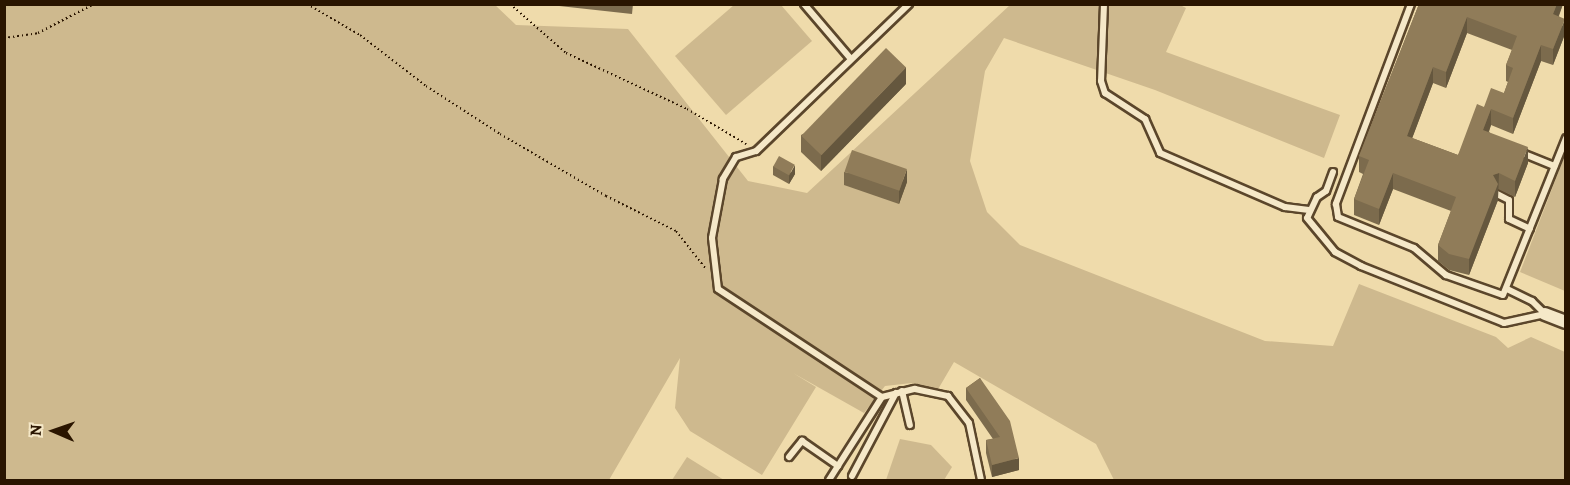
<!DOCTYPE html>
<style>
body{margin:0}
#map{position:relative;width:1570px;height:485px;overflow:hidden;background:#efdbab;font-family:Alegreya,serif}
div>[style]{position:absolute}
.green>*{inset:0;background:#ceb98e}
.path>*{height:2px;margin-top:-1px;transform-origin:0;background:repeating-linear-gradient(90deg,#2a1500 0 1.5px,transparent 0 4.5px)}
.roads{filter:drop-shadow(2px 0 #5b462b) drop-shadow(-2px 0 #5b462b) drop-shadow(0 2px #5b462b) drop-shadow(0 -2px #5b462b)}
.lane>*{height:6px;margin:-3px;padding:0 3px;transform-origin:3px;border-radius:3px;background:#f5e8c8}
.street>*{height:12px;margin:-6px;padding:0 6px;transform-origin:6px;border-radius:6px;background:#f5e8c8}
.wall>*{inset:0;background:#7c6b4d}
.shaded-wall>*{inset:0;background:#65573e}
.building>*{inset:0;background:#907c59;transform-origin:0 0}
span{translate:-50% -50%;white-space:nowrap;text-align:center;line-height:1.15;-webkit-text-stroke:4.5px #f5e8c8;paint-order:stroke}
.frame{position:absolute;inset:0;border:6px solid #2a1500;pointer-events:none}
.north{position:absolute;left:24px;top:401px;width:60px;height:60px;-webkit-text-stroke:4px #f5e8c8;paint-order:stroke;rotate:272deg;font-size:16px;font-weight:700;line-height:24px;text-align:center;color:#2a1500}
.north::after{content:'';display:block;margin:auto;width:21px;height:27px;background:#2a1500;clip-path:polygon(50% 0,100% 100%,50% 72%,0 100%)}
</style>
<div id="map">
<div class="green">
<i style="clip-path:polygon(494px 4px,516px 25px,628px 29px,748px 181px,807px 193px,1010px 5px,1180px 5px,1186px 8px,1166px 52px,1340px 115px,1324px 158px,1155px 90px,1004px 38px,985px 71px,970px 161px,987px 212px,1020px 245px,1265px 341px,1333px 346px,1359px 284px,1496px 337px,1508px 348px,1531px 337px,1565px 352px,1565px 480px,1114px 480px,1096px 444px,954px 362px,937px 391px,912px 383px,885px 386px,864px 413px,793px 373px,816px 387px,762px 475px,690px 431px,675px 408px,680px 358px,609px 480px,5px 480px,4px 5px)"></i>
<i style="clip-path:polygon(734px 5px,781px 5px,812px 41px,726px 115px,675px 56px)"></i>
<i style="clip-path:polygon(1565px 155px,1565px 291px,1520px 272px)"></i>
<i style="clip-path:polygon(900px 439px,931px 445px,952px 467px,944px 480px,886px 480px)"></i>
<i style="clip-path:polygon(687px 457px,724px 480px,672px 480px)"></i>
</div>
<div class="path">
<i style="left:307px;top:4px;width:61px;rotate:30.3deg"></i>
<i style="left:360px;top:35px;width:83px;rotate:37.7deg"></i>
<i style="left:426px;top:86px;width:88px;rotate:33deg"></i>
<i style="left:500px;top:134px;width:123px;rotate:30.3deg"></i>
<i style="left:606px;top:196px;width:78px;rotate:26.6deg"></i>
<i style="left:676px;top:231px;width:48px;rotate:51.7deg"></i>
<i style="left:510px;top:4px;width:74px;rotate:41.2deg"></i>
<i style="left:566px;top:53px;width:133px;rotate:24.8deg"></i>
<i style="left:687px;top:109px;width:69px;rotate:30.7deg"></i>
<i style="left:4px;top:38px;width:34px;rotate:-8deg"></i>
<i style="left:38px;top:33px;width:63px;rotate:-27.4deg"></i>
</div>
<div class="roads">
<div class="lane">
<i style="left:804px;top:4px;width:72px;rotate:49.5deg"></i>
<i style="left:909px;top:4px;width:212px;rotate:136.1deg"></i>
<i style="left:756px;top:151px;width:21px;rotate:163deg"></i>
<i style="left:736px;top:157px;width:26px;rotate:121deg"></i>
<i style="left:723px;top:179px;width:60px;rotate:100.6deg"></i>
<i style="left:712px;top:238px;width:51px;rotate:83.3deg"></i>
<i style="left:718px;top:289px;width:196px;rotate:33.4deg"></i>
<i style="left:882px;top:397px;width:34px;rotate:-14deg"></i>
<i style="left:915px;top:389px;width:34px;rotate:12deg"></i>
<i style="left:948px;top:396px;width:34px;rotate:52deg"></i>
<i style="left:969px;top:423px;width:58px;rotate:78.1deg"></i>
<i style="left:1104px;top:4px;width:77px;rotate:92.2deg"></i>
<i style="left:1101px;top:81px;width:13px;rotate:72deg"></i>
<i style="left:1105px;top:93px;width:48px;rotate:33deg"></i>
<i style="left:1145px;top:119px;width:37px;rotate:66deg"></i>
<i style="left:1160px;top:153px;width:136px;rotate:23.4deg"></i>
<i style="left:1285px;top:207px;width:24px;rotate:7deg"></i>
<i style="left:1411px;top:4px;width:214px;rotate:110.6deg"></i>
<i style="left:1336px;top:204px;width:13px;rotate:81deg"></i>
<i style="left:1338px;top:217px;width:82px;rotate:22.2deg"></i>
<i style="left:1414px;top:248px;width:42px;rotate:40.2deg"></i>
<i style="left:1446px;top:275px;width:60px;rotate:19.3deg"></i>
<i style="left:1503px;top:295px;width:169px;rotate:-68.1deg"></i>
<i style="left:1522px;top:153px;width:35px;rotate:22deg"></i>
<i style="left:1333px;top:172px;width:20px;rotate:110deg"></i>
<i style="left:1326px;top:191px;width:11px;rotate:146deg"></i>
<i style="left:1317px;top:197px;width:23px;rotate:115deg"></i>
<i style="left:1307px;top:218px;width:44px;rotate:50.5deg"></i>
<i style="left:1335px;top:252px;width:30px;rotate:28deg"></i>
<i style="left:1361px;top:266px;width:154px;rotate:21.7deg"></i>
<i style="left:1504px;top:323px;width:42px;rotate:-12.4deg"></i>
<i style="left:1497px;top:194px;width:13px;rotate:27deg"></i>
<i style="left:1509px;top:200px;width:19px;rotate:90deg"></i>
<i style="left:1509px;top:219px;width:23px;rotate:25deg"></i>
<i style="left:1507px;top:289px;width:28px;rotate:26deg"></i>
<i style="left:1532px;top:301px;width:18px;rotate:45deg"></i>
<i style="left:902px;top:391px;width:35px;rotate:77deg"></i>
<i style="left:789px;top:457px;width:21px;rotate:-51deg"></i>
<i style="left:802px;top:441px;width:44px;rotate:34.8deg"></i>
<i style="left:852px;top:476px;width:94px;rotate:-62.1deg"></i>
<i style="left:829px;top:480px;width:98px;rotate:-57.4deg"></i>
</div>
<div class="street">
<i style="left:1545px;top:314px;width:22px;rotate:21deg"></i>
</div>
</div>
<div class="wall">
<i style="clip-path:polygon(541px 4px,633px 4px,632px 14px)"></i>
<i style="clip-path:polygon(evenodd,1419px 4px,1529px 5px,1529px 4px,1563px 4px,1559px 16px,1565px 34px,1553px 65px,1541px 61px,1513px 134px,1491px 125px,1489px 132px,1528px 163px,1515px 197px,1498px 189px,1498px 200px,1469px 275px,1449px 270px,1438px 261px,1438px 245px,1451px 211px,1393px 189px,1379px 225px,1354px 215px,1354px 199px,1363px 174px,1359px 172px,1359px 156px,1419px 4px,1467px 33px,1512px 50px,1506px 65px,1506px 81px,1508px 82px,1504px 93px,1484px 107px,1458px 155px,1412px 138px,1433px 83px,1446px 88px,1467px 33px)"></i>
<i style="clip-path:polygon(906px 84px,821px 171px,801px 152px,801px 135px)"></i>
<i style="clip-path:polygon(773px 166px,795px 174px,789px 184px,773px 175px)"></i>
<i style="clip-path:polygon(844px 172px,907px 182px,899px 204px,844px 185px)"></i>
<i style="clip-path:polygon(980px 378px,1019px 470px,992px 477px,986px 453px,986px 440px,993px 439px,966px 400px,966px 388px)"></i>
</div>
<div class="shaded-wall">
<i style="clip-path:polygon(1557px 4px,1563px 4px,1553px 30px,1553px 14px)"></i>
<i style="clip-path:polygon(1467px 17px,1467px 33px,1446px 88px,1446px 72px)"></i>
<i style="clip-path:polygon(1565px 19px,1565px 34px,1553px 65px,1553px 49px)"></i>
<i style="clip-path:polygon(1541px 45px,1541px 61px,1513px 134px,1513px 118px)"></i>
<i style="clip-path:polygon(906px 67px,906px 84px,821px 171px,821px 155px)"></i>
<i style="clip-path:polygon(1433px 67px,1433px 83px,1407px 152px,1407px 136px)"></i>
<i style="clip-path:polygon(1491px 109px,1491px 125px,1483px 146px,1483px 130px)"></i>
<i style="clip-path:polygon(1528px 147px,1528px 163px,1515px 197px,1515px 181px)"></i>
<i style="clip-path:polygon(795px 165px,795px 174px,789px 184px,789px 176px)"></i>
<i style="clip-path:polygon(907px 169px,907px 182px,899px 204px,899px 191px)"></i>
<i style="clip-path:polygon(1393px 173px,1393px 189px,1379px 225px,1379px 209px)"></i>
<i style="clip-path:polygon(1499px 173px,1498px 200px,1469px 275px,1469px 259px,1493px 175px)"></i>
<i style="clip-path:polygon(1019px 458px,1019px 470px,992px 477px,992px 465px)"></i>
</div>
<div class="building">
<i style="clip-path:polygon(evenodd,1419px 4px,1527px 4px,1529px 5px,1529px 4px,1557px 4px,1553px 14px,1565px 19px,1553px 49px,1541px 45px,1513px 118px,1491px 109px,1483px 130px,1528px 147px,1515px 181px,1499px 173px,1493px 175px,1498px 184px,1469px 259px,1449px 254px,1438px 245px,1456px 197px,1393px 173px,1379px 209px,1354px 199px,1369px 160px,1359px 156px,1419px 4px,1467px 17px,1517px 36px,1506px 65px,1513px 68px,1504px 93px,1491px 88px,1484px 107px,1477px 104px,1458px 155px,1407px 136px,1433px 67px,1446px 72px,1467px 17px)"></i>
<i style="left:886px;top:48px;width:28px;height:122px;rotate:44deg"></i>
<i style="left:852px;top:150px;width:58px;height:23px;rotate:19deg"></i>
<i style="left:779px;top:156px;width:18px;height:12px;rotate:29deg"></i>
<i style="clip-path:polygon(980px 378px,1010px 421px,1019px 458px,992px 465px,986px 440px,1000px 437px,966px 388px)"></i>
</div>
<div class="frame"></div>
<div class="north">N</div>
</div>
